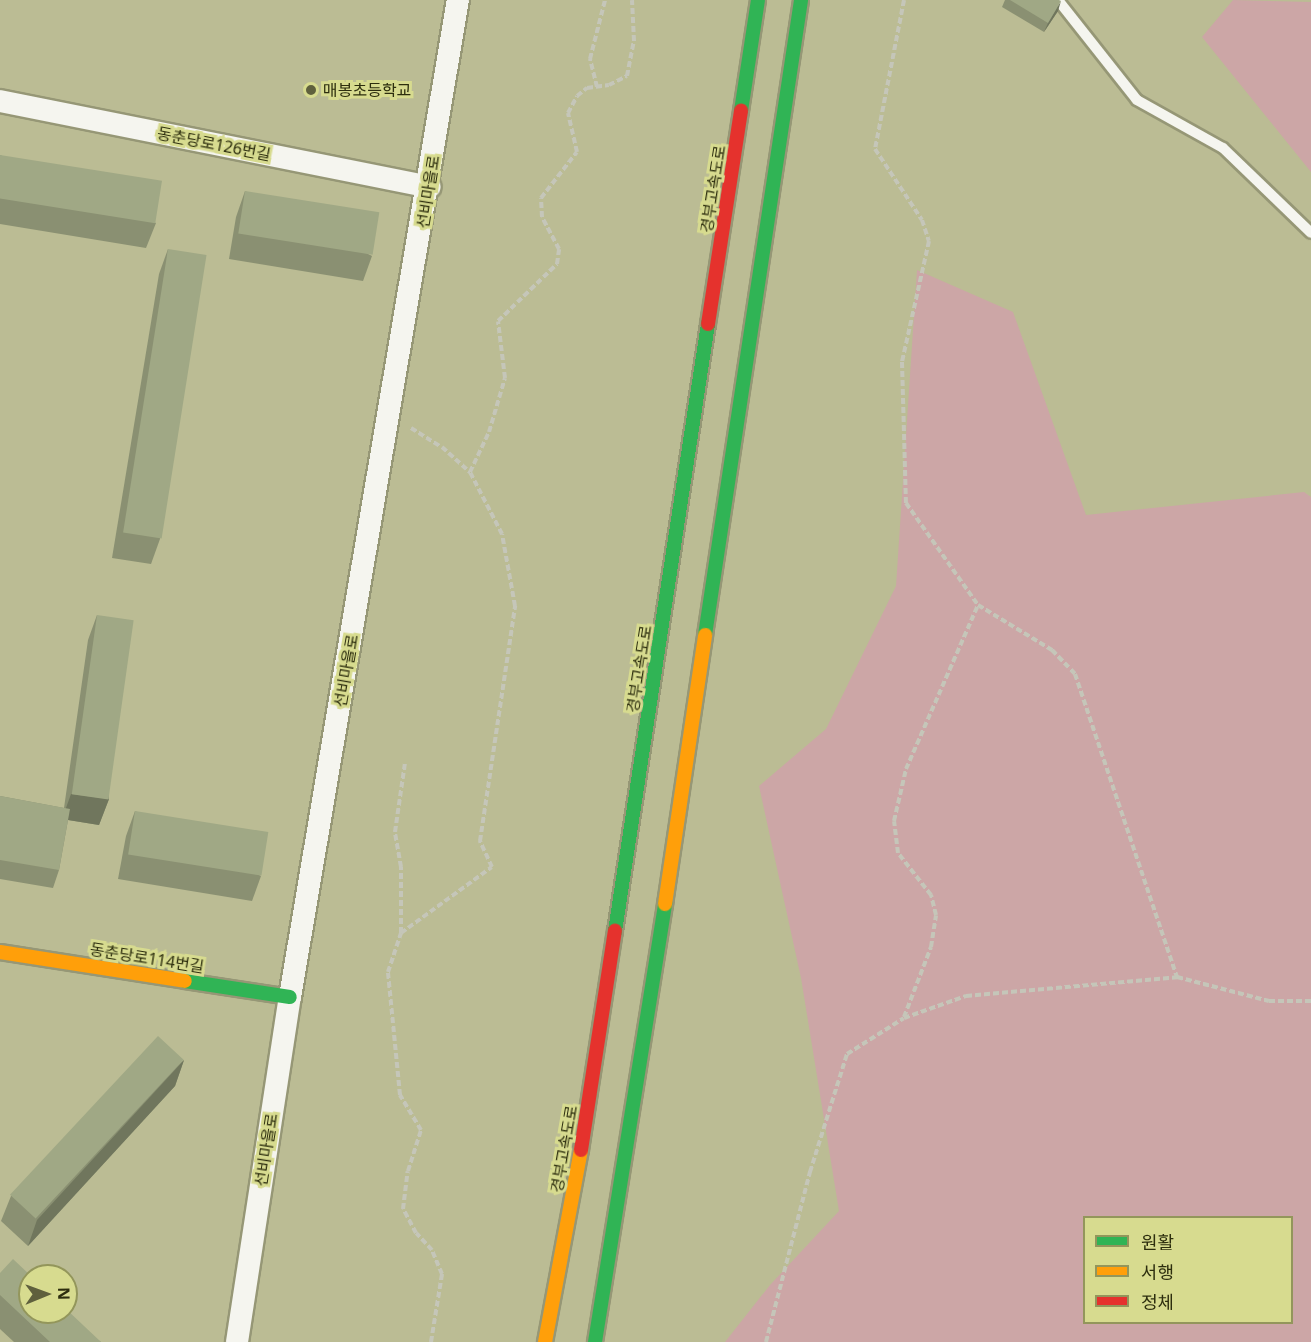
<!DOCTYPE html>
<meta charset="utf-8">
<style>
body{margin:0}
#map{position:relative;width:1311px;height:1342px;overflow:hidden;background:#bbbc94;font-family:"Noto Sans","Noto Sans KR",sans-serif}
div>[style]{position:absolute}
.green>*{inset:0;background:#cca6a6}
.path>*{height:4px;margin-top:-2px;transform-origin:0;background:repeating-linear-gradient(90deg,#c5c6b9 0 6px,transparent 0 9px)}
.roads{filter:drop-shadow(2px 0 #969776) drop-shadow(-2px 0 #969776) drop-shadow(0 2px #969776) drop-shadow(0 -2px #969776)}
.lane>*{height:10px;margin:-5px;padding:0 5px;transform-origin:5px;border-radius:5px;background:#f5f5ef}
.street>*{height:22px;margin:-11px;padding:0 11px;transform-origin:11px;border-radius:11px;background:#f5f5ef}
.fast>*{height:14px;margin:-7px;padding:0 7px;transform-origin:7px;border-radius:7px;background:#30b455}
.slow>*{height:14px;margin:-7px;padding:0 7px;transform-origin:7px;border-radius:7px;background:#ff9f0a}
.jam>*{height:14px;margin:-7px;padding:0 7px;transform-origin:7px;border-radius:7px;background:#e5322d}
.wall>*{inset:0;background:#8a9072}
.shaded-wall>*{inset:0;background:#70765d}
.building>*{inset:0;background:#a0a885;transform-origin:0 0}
.dots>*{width:16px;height:16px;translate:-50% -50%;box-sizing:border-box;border:3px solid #d7db8f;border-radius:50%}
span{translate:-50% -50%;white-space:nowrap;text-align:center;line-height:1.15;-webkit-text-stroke:6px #d7db8f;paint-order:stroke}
.poi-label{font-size:16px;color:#2d2e0e}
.left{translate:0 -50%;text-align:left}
.street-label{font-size:16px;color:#2d2e0e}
.legend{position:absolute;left:1083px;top:1216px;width:210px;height:108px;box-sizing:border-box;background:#d7db8f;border:2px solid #93965b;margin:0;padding:8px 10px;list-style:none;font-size:18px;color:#2d2e0e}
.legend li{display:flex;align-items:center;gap:12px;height:30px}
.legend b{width:30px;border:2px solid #93965b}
.north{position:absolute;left:18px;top:1264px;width:60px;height:60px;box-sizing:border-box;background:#d7db8f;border:2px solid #93965b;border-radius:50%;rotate:89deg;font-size:16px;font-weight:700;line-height:24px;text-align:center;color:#2d2e0e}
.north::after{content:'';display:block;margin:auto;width:21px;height:27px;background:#5f603d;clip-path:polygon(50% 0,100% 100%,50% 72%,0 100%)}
</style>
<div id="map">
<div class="green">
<i style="clip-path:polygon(1233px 0,1311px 2px,1311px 172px,1202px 37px)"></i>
<i style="clip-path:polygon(evenodd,917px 270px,1013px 312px,1086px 515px,1304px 492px,1311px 497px,1311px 1342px,725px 1342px,770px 1285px,839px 1211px,801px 978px,759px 786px,826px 729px,896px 586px,917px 270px,1084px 1218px,1292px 1218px,1292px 1322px,1084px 1322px,1084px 1218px)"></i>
</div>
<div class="path">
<i style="left:904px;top:0;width:152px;rotate:101deg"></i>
<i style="left:875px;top:149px;width:85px;rotate:56.5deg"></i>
<i style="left:922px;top:220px;width:22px;rotate:72deg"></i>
<i style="left:929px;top:241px;width:124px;rotate:102.6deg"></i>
<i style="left:902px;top:362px;width:141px;rotate:88.4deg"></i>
<i style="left:906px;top:503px;width:125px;rotate:54.8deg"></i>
<i style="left:978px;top:605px;width:87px;rotate:31.3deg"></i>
<i style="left:1052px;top:650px;width:33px;rotate:46deg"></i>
<i style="left:1075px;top:674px;width:320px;rotate:71.4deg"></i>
<i style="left:597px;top:87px;width:29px;rotate:-104deg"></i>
<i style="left:590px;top:59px;width:61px;rotate:-75.7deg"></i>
<i style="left:411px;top:428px;width:36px;rotate:32deg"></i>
<i style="left:442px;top:447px;width:38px;rotate:42deg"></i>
<i style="left:401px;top:933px;width:66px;rotate:-90deg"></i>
<i style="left:401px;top:867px;width:36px;rotate:-100deg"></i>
<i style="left:395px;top:832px;width:70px;rotate:-81.8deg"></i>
<i style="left:904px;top:1017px;width:75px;rotate:-68.9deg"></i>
<i style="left:931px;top:947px;width:32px;rotate:-81deg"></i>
<i style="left:936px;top:915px;width:21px;rotate:-104deg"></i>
<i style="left:931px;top:895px;width:53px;rotate:-128.2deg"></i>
<i style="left:898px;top:853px;width:32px;rotate:-97deg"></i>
<i style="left:894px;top:821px;width:53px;rotate:-77deg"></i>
<i style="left:906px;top:769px;width:179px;rotate:-66.3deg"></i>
<i style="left:431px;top:1342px;width:69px;rotate:-80.8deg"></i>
<i style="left:442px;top:1274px;width:26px;rotate:-113deg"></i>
<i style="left:432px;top:1250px;width:23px;rotate:-133deg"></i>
<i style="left:416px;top:1233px;width:27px;rotate:-118deg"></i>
<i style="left:403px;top:1209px;width:38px;rotate:-83deg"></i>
<i style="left:408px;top:1171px;width:43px;rotate:-72.4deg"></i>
<i style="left:421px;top:1130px;width:41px;rotate:-121deg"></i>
<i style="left:400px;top:1095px;width:124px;rotate:-95.6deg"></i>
<i style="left:388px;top:972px;width:41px;rotate:-71.6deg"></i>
<i style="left:401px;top:933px;width:112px;rotate:-36deg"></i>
<i style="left:492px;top:867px;width:29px;rotate:-115deg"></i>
<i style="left:480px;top:841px;width:238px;rotate:-81.5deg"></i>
<i style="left:515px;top:606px;width:73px;rotate:-100.2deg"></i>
<i style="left:502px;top:534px;width:70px;rotate:-117.3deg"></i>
<i style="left:470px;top:472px;width:44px;rotate:-64.6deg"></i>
<i style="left:489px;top:432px;width:56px;rotate:-73.5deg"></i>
<i style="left:505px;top:378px;width:57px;rotate:-97deg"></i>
<i style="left:498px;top:321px;width:82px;rotate:-44deg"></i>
<i style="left:557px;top:264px;width:15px;rotate:-82deg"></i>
<i style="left:559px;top:249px;width:36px;rotate:-118deg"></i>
<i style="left:542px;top:217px;width:19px;rotate:-93deg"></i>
<i style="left:541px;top:198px;width:58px;rotate:-52deg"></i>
<i style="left:577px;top:152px;width:40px;rotate:-103deg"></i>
<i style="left:568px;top:113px;width:19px;rotate:-62deg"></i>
<i style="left:577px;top:96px;width:13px;rotate:-39deg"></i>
<i style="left:587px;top:88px;width:22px;rotate:-8deg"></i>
<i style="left:609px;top:85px;width:20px;rotate:-27deg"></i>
<i style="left:627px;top:76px;width:36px;rotate:-79deg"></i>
<i style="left:634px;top:41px;width:41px;rotate:-92.8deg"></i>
<i style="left:766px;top:1342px;width:176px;rotate:-75.5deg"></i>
<i style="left:810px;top:1172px;width:124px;rotate:-72.6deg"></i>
<i style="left:847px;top:1054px;width:67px;rotate:-32.3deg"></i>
<i style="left:904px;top:1018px;width:66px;rotate:-19.5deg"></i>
<i style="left:966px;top:996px;width:212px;rotate:-5.1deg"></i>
<i style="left:1177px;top:977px;width:95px;rotate:14.6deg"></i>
<i style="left:1269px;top:1001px;width:42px"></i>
</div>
<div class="roads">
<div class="lane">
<i style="left:1058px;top:0;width:127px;rotate:51.7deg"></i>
<i style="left:1137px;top:100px;width:98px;rotate:29.2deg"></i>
<i style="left:1223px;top:148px;width:122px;rotate:44deg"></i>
</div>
<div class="street">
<i style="left:0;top:101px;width:438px;rotate:11.3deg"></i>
<i style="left:237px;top:1342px;width:349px;rotate:-81.3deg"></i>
<i style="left:290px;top:997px;width:1011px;rotate:-80.44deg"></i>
</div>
<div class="fast">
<i style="left:741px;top:111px;width:112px;rotate:-81.3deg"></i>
<i style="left:705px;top:635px;width:642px;rotate:-81.4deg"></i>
<i style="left:615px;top:931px;width:614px;rotate:-81.29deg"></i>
<i style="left:185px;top:981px;width:106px;rotate:8.7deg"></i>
<i style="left:595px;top:1342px;width:444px;rotate:-80.9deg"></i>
</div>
<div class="slow">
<i style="left:665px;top:904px;width:272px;rotate:-81.5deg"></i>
<i style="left:0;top:952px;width:187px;rotate:8.9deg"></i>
<i style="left:545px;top:1342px;width:195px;rotate:-79.4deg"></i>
</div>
<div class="jam">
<i style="left:708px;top:324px;width:216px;rotate:-81.2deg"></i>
<i style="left:581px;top:1150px;width:222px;rotate:-81.2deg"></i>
</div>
</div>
<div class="wall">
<i style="clip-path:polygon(1005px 0,1059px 0,1058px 11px,1044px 32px,1002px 7px)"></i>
<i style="clip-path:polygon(0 155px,156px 223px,146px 248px,0 224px)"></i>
<i style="clip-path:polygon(245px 191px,372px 256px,363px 281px,229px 259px,236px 217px)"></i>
<i style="clip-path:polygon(168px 249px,160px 539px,151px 564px,112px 558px,159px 274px)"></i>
<i style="clip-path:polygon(97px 615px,109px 799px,99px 825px,68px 820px,59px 870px,53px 888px,0 879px,0 796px,64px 808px,88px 640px)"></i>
<i style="clip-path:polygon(135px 811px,261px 876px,252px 901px,118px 879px,126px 836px)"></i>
<i style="clip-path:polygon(184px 1060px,175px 1086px,28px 1246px,1px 1221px,11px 1196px)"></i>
<i style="clip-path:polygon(0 1273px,101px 1342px,14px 1342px,0 1329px)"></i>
</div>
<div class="shaded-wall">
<i style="clip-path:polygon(1061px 1px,1058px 11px,1044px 32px,1048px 23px)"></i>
<i style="clip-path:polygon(71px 794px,109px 799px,99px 825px,62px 819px)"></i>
<i style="clip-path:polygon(184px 1060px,175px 1086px,28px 1246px,37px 1220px)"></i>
</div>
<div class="building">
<i style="clip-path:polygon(1010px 0,1059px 0,1061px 1px,1048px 23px)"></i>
<i style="left:0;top:155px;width:164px;height:43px;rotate:9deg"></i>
<i style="left:245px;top:191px;width:136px;height:43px;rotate:9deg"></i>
<i style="left:168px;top:249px;width:39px;height:287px;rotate:9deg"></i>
<i style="left:97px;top:615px;width:37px;height:181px;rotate:8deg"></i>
<i style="clip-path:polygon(0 796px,70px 809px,59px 870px,0 860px)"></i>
<i style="left:135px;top:811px;width:135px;height:44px;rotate:9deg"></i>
<i style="left:158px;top:1036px;width:35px;height:217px;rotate:43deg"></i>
<i style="clip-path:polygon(13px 1259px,31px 1276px,30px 1276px,30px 1312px,66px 1312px,66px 1309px,101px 1342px,50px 1342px,0 1295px,0 1273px)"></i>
</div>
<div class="dots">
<i style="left:311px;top:90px;background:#5f603d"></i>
</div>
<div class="poi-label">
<span class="left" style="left:323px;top:90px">매봉초등학교</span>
</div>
<div class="street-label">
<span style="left:214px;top:144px;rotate:11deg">동춘당로126번길</span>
<span style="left:713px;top:189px;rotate:-81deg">경부고속도로</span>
<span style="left:428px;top:192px;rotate:-81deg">선비마을로</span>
<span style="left:639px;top:669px;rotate:-81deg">경부고속도로</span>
<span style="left:346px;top:671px;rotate:-80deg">선비마을로</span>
<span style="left:147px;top:958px;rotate:9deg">동춘당로114번길</span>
<span style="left:564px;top:1149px;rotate:-80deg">경부고속도로</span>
<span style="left:266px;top:1150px;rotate:-81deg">선비마을로</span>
</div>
<ul class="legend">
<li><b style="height:8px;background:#30b455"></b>원활</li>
<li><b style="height:8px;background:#ff9f0a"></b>서행</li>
<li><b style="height:8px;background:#e5322d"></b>정체</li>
</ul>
<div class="north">N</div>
</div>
